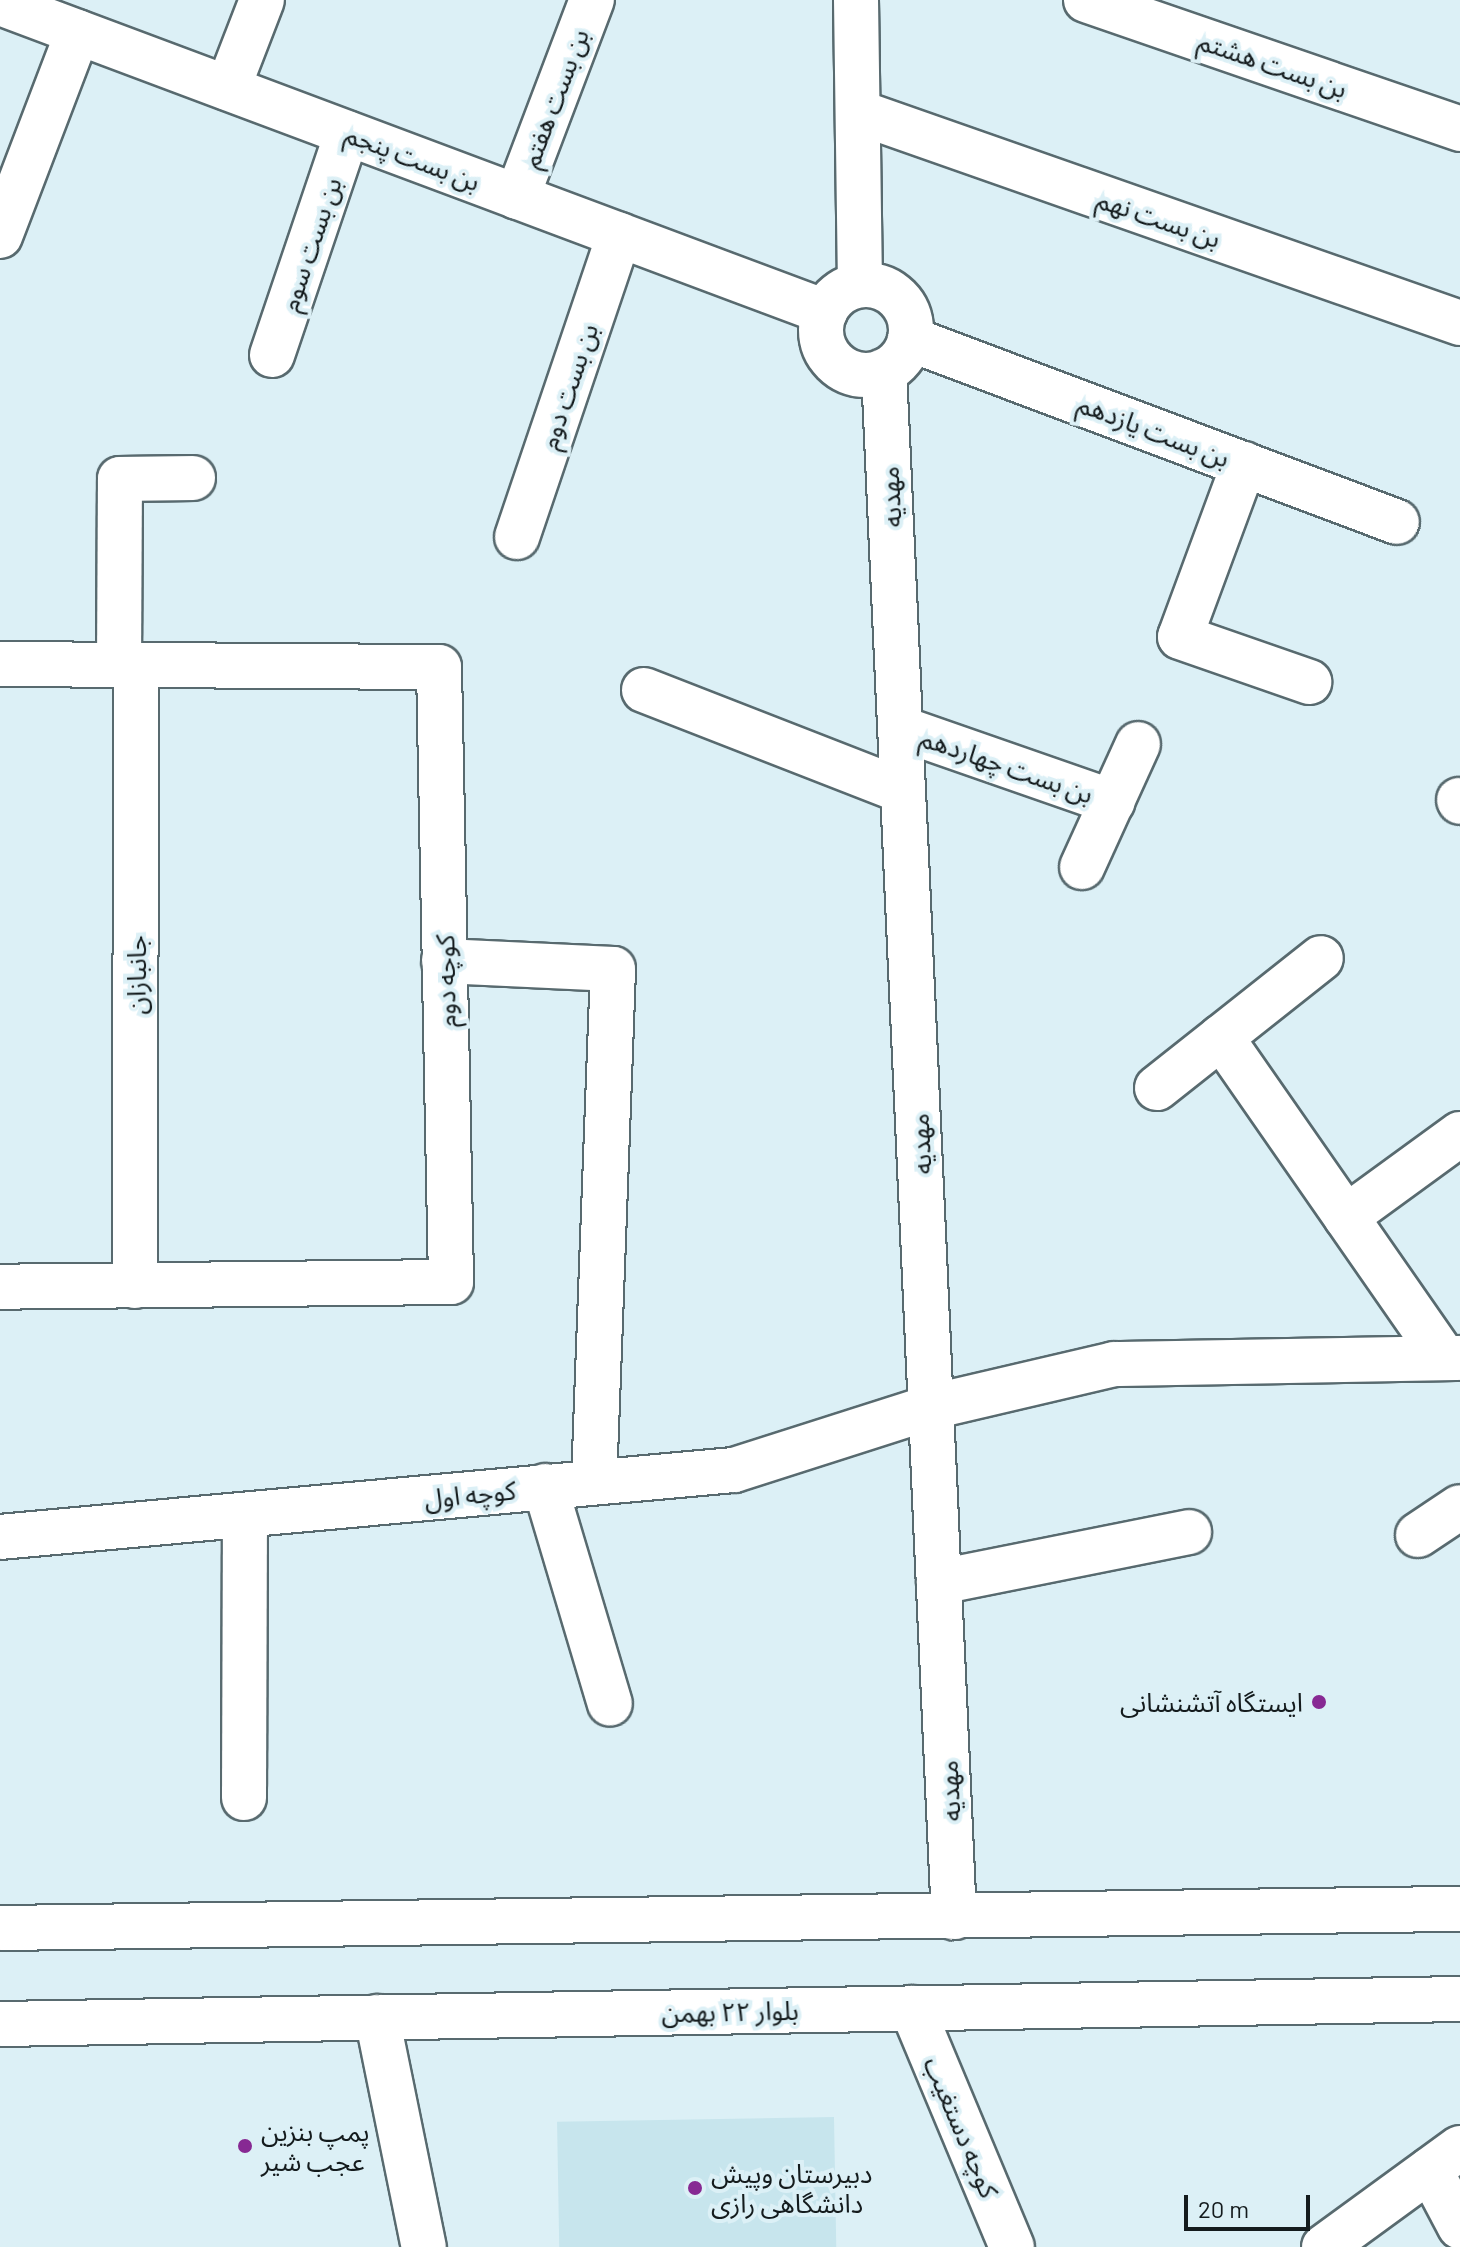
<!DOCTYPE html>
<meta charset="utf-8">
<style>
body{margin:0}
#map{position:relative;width:1460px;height:2247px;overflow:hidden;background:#dcf0f6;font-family:Barlow,"Noto Sans Arabic",sans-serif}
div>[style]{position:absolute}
.built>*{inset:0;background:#c7e5ed;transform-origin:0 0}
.roads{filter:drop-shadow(2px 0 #586a6f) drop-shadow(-2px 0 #586a6f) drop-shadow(0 2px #586a6f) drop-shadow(0 -2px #586a6f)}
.minor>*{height:44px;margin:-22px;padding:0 22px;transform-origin:22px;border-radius:22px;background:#fff}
.minor>.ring{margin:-22px;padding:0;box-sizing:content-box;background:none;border:44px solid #fff;border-radius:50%}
.major>*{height:44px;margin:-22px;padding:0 22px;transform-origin:22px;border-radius:22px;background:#fff}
.dots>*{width:22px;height:22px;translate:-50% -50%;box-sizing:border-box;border:4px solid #dcf0f6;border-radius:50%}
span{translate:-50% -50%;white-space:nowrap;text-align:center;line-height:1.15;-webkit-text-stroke:8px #dcf0f6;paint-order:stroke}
.street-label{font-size:26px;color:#141b1d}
.poi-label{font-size:26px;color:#141b1d}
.right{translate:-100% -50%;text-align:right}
.left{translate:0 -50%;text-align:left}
.scale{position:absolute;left:1184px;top:2195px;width:126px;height:36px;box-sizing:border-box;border:4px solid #141b1d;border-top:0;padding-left:10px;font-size:24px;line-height:28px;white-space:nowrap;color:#141b1d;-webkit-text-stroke:6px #dcf0f6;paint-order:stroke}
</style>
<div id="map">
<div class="built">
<i style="left:834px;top:2117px;width:130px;height:277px;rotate:89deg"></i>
</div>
<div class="roads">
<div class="minor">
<i style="left:856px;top:0;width:285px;rotate:89.2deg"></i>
<i style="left:1086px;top:0;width:396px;rotate:19deg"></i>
<i style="left:0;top:3px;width:881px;rotate:20.53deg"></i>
<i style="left:228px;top:88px;width:94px;rotate:-68.9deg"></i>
<i style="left:858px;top:112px;width:638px;rotate:19.32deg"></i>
<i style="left:517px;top:197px;width:211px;rotate:-69.2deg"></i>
<i style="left:0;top:236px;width:218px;rotate:-69.1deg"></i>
<i class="ring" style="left:821px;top:285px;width:46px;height:46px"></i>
<i style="left:910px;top:339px;width:520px;rotate:20.59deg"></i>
<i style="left:272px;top:355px;width:234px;rotate:-71.3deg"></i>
<i style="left:884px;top:371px;width:1548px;rotate:87.41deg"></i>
<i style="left:1244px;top:464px;width:184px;rotate:110.3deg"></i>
<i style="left:1180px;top:637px;width:137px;rotate:19.2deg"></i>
<i style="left:517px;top:537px;width:319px;rotate:-71.3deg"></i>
<i style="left:0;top:664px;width:439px;rotate:0.4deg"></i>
<i style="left:439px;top:667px;width:615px;rotate:88.88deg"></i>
<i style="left:451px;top:1282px;width:451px;rotate:179.4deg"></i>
<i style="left:119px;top:665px;width:186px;rotate:-89.7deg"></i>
<i style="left:120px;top:479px;width:73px;rotate:-0.8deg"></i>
<i style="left:644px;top:690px;width:278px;rotate:21.3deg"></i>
<i style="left:900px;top:728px;width:225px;rotate:19.2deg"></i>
<i style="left:1459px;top:800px;width:2px;rotate:63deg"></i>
<i style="left:1082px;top:867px;width:135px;rotate:-65.5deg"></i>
<i style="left:444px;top:961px;width:169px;rotate:2.7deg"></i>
<i style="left:613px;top:969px;width:513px;rotate:92.12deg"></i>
<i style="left:1221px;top:1037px;width:389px;rotate:55.2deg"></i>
<i style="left:1157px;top:1088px;width:209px;rotate:-38.4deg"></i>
<i style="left:1346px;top:1217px;width:141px;rotate:-36.1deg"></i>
<i style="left:135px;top:1286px;width:621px;rotate:-89.91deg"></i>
<i style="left:545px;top:1486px;width:227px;rotate:73.4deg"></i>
<i style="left:1418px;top:1535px;width:50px;rotate:-33.7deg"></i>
<i style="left:0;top:1537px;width:737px;rotate:-5.22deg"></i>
<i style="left:734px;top:1470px;width:207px;rotate:-17.7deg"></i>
<i style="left:931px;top:1407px;width:188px;rotate:-13.2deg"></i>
<i style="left:1114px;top:1364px;width:346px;rotate:-1deg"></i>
<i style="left:939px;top:1582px;width:255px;rotate:-11.3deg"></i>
<i style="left:244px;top:1798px;width:280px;rotate:-89.8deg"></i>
<i style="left:912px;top:2008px;width:259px;rotate:67.3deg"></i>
<i style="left:377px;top:2017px;width:235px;rotate:78.5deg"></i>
<i style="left:1430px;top:2170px;width:64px;rotate:62.2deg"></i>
<i style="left:1324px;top:2247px;width:168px;rotate:-36.1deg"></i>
</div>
<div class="major">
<i style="left:0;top:1928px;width:1460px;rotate:-0.75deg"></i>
<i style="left:0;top:2024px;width:1460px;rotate:-0.98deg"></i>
</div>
</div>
<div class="dots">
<i style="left:1319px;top:1702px;background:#872993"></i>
<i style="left:245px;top:2146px;background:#872993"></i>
<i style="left:695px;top:2188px;background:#872993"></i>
</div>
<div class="street-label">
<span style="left:1273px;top:64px;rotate:19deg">بن بست هشتم</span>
<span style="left:554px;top:98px;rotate:-69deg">بن بست هفتم</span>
<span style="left:413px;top:157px;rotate:21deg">بن بست پنجم</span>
<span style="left:1159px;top:218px;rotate:19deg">بن بست نهم</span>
<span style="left:310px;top:244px;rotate:-71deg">بن بست سوم</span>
<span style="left:568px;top:386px;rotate:-71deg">بن بست دوم</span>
<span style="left:1154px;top:430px;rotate:21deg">بن بست یازدهم</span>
<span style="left:890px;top:497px;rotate:-93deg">مهدیه</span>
<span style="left:1007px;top:765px;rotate:19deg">بن بست چهاردهم</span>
<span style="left:136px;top:975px;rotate:-90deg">جانبازان</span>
<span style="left:445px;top:981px;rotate:-91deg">کوچه دوم</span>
<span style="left:920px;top:1144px;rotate:-93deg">مهدیه</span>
<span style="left:470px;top:1494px;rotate:-6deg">کوچه اول</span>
<span style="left:949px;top:1791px;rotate:-93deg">مهدیه</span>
<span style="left:730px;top:2011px;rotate:-1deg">بلوار ۲۲ بهمن</span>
<span style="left:962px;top:2127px;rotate:67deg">کوچه دستغیب</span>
</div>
<div class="poi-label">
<span class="right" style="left:1303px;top:1702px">ایستگاه آتشنشانی</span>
<span class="left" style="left:261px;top:2146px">پمپ بنزین<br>عجب شیر</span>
<span class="left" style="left:711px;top:2188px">دبیرستان وپیش<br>دانشگاهی رازی</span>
</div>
<div class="scale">20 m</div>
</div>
